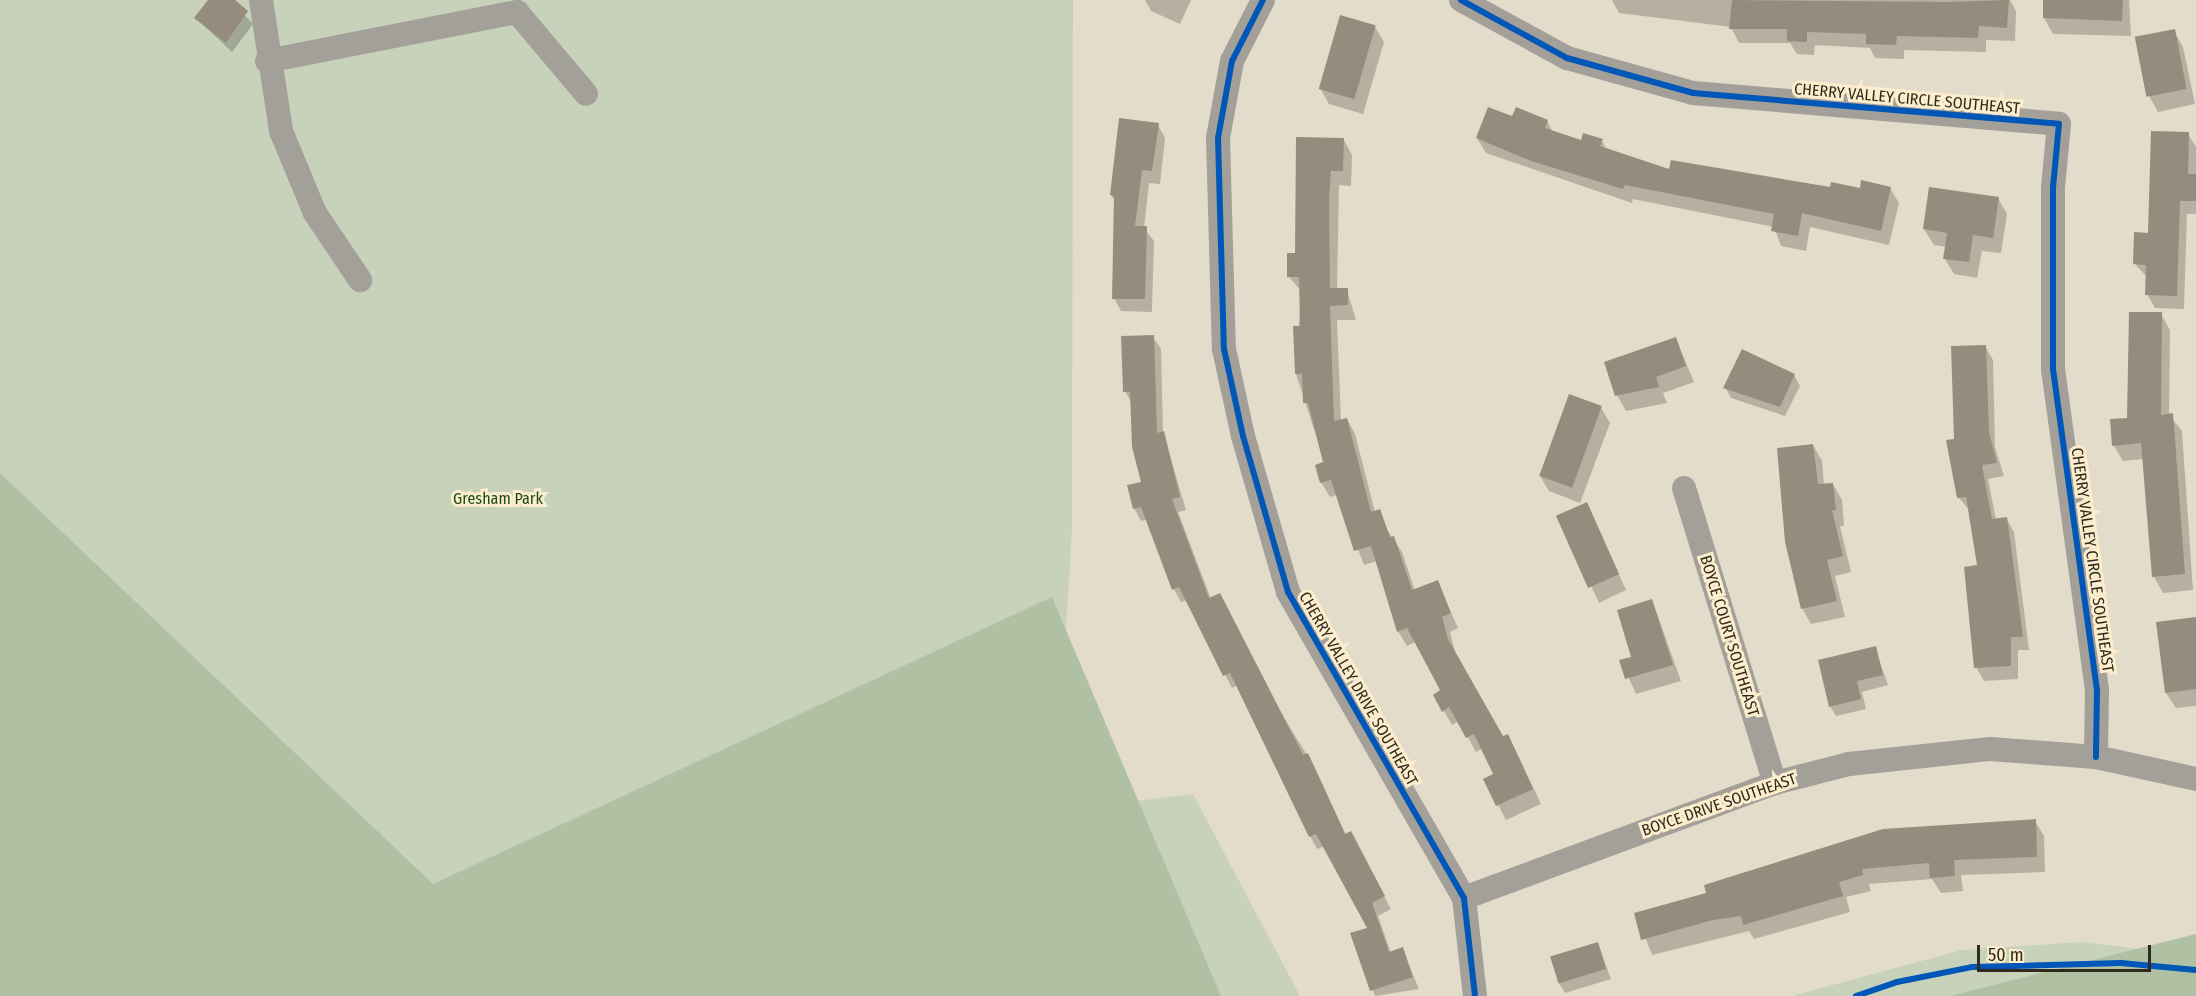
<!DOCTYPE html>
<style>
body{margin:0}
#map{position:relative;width:2196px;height:996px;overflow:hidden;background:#e4dcca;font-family:"Fira Sans Condensed",sans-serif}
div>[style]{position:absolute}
.green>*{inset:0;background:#c8d2bb}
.forest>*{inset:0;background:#b0c1a3}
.shadow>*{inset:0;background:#0003;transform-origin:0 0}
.building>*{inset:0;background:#968c7d;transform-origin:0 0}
.minor>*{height:24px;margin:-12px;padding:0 12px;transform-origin:12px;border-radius:12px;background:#a39f99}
.cycleway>*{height:6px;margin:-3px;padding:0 3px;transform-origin:3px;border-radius:3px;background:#0057b8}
span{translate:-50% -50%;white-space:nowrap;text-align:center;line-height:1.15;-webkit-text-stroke:6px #fcedcc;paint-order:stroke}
.street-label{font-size:16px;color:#2f2a1d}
.park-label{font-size:16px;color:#1a4d17}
.scale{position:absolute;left:1977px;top:945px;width:174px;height:27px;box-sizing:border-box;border:3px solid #2f2a1d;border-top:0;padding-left:8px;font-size:18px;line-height:21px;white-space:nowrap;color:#2f2a1d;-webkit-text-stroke:4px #fcedcc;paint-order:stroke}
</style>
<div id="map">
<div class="green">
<i style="clip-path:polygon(0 0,1073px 0,1072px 530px,1055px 811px,1193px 794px,1300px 996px,0 996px)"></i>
<i style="clip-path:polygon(2082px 942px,2196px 956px,2196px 996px,1792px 996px,1962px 950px)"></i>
</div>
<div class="forest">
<i style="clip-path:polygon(0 473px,433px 884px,1052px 597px,1221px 996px,0 996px)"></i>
<i style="clip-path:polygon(2196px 934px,2196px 996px,1950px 996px)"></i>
</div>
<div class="shadow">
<i style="clip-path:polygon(210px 0,231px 0,253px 24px,232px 52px,196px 18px)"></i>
<i style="clip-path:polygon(1145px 0,1191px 0,1180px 24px,1151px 11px)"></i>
<i style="clip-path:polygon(1612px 0,2010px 0,2016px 11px,2015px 41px,1986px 40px,1986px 52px,1904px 50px,1904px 59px,1875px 58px,1870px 48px,1815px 45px,1814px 55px,1797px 54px,1790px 43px,1739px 43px,1731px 27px,1619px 13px)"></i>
<i style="clip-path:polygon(2045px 0,2129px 0,2131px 36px,2053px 34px,2044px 18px)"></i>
<i style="clip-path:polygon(1375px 27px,1384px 42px,1363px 114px,1329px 104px,1320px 88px)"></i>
<i style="clip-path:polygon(2174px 31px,2183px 47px,2195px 104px,2158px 112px,2149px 96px)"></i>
<i style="clip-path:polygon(1513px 118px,1547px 121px,1553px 132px,1582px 142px,1602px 141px,1607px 150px,1670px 171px,1831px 189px,1890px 188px,1899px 203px,1889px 245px,1810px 227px,1806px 251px,1781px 246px,1774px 227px,1633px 199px,1632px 203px,1486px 153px,1477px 138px)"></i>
<i style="clip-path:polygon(1158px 125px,1165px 138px,1160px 184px,1149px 183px,1144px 228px,1154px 241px,1152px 312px,1121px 311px,1114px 298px,1116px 203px,1111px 195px)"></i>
<i style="clip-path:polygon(2188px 134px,2196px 147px,2196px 214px,2187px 214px,2184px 309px,2155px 308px,2147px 294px,2147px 277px,2135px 264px)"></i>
<i style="clip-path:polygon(1344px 140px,1352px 155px,1351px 186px,1339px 185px,1337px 290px,1347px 290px,1356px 320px,1337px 320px,1341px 421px,1347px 419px,1355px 434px,1375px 512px,1402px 552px,1415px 591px,1437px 582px,1458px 628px,1450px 632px,1456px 656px,1503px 738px,1508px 736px,1516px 751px,1541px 804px,1506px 820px,1485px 780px,1495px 775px,1483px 748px,1476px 752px,1459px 721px,1452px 725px,1435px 695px,1442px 691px,1416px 642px,1407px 646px,1398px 631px,1377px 561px,1364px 565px,1337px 495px,1330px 497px,1321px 482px,1325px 463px,1296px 374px,1301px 291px,1289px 277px)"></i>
<i style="clip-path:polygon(1998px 198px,2007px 214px,2001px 253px,1982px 251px,1977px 278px,1954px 274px,1945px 259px,1947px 247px,1934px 245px,1924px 229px)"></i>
<i style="clip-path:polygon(2161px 314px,2170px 330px,2169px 415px,2182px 431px,2193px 590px,2163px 593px,2154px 577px,2144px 459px,2123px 461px,2114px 446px,2129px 419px)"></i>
<i style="clip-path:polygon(1153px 337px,1161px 349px,1163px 433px,1186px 510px,1178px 512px,1211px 599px,1315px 768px,1346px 835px,1357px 845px,1391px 909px,1378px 916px,1391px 953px,1402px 949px,1419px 989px,1375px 996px,1352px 934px,1369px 929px,1325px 846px,1317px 849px,1310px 836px,1238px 685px,1232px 688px,1187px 600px,1181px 602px,1174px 589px,1148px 519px,1141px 521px,1134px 508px,1142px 483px,1132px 404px,1125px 391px)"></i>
<i style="clip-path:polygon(1676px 339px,1694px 382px,1663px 393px,1667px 403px,1626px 411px,1617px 395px)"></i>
<i style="clip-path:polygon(1985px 346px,1993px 360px,1995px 447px,2004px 476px,1988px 479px,1996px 520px,2006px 518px,2014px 532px,2029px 650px,2018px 650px,2018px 679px,1984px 681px,1976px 667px,1979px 566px,1970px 511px,1959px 498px,1948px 441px,1956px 440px)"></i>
<i style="clip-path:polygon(1794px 375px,1800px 386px,1785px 416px,1731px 398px,1725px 387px)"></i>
<i style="clip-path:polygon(1601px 408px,1610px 423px,1580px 503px,1549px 491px,1540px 476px)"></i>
<i style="clip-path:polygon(1813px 445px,1822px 461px,1824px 485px,1833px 484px,1842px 500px,1844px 526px,1840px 526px,1851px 572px,1835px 576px,1845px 617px,1811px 624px,1802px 608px)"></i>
<i style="left:1586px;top:504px;width:95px;height:30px;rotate:65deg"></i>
<i style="clip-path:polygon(1652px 600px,1681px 681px,1636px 694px,1621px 661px,1633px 658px)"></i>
<i style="clip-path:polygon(2196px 618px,2196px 706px,2176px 708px,2166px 693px)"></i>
<i style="clip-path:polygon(1875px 648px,1888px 685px,1862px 692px,1866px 709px,1836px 716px,1830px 706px)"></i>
<i style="clip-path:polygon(2035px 821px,2044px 836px,2045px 872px,1961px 875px,1963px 891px,1941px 893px,1932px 879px,1869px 884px,1871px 891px,1846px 897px,1850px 912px,1754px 939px,1749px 931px,1652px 955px,1636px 914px)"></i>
<i style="clip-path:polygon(1598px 944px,1611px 979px,1565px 993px,1559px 983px)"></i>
</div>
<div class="building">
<i style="clip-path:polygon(208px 0,235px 0,248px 11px,226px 43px,194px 18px)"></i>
<i style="clip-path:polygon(1732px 0,1948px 2px,2009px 0,2007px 28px,1979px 26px,1978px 38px,1897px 36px,1896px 45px,1866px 44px,1866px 34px,1807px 32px,1807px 42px,1787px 41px,1787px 29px,1729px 29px)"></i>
<i style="clip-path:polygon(2043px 0,2123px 0,2122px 21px,2043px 18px)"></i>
<i style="left:1340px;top:15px;width:37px;height:77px;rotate:16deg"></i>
<i style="left:2175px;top:29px;width:61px;height:41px;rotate:79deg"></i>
<i style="clip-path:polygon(1488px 107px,1512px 116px,1516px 107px,1548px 120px,1545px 128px,1581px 140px,1583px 133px,1603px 139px,1600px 146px,1669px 169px,1671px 160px,1830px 187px,1831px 182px,1860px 188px,1861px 180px,1891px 187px,1881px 231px,1802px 213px,1798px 236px,1771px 231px,1774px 214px,1625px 185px,1623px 189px,1531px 161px,1476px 138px)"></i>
<i style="clip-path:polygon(1119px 118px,1159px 123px,1152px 171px,1142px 170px,1135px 226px,1147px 226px,1145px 299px,1112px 299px,1114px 196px,1110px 195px)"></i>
<i style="clip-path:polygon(2151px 131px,2189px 132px,2188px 174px,2196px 174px,2196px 201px,2180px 201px,2177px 296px,2145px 295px,2146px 265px,2133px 264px,2134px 232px,2148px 233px)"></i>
<i style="clip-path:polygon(1296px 137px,1344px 138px,1343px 171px,1331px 171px,1329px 198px,1330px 288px,1348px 288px,1348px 305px,1330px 306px,1334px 421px,1347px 418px,1371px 512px,1380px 509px,1390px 537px,1394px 536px,1412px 590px,1438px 580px,1451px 613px,1442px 617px,1448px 639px,1503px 736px,1508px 734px,1533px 789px,1496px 806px,1483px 779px,1493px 774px,1474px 734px,1466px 738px,1449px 707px,1442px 712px,1433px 695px,1440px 690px,1407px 628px,1397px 632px,1371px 546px,1354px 551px,1331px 480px,1320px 483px,1315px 465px,1323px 462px,1308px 403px,1303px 403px,1302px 374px,1295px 374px,1293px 326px,1300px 326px,1299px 277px,1287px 277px,1287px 253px,1295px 253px)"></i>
<i style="clip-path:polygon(1929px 187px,1999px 197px,1993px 238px,1973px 235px,1969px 262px,1943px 259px,1947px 233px,1923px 229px)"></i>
<i style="clip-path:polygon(2129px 312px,2162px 312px,2161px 415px,2173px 413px,2185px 574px,2152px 577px,2141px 443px,2112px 446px,2110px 419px,2127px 418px)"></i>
<i style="clip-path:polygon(1154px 335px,1157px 433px,1164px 431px,1180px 497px,1172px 499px,1209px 598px,1220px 593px,1303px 755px,1308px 753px,1345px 834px,1351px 831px,1385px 896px,1372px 903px,1389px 952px,1403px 947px,1413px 977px,1370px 991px,1350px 933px,1367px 928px,1316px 834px,1309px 837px,1230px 673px,1223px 676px,1179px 587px,1172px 590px,1141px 507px,1133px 509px,1127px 485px,1141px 482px,1132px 447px,1130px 392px,1123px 392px,1121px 336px)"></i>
<i style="clip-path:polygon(1676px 337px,1686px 366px,1656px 377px,1659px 387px,1615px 396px,1604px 362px)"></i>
<i style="clip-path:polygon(1986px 345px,1989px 432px,1997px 463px,1982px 465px,1992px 519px,2007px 517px,2023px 637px,2011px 637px,2011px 666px,1974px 668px,1964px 567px,1977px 565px,1966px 497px,1957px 498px,1946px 440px,1954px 439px,1951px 346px)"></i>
<i style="clip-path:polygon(1742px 349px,1795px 374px,1780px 407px,1723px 388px)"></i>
<i style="left:1569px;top:394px;width:35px;height:87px;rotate:20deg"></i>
<i style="clip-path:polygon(1813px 444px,1818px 484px,1833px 483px,1836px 510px,1832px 510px,1843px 556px,1827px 560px,1837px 601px,1801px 609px,1785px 542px,1777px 448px)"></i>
<i style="left:1587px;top:502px;width:79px;height:34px;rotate:66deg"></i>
<i style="clip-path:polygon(1652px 599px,1673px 665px,1625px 679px,1619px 660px,1631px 657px,1617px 610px)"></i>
<i style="clip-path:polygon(2196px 617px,2196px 689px,2165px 693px,2156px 622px)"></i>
<i style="clip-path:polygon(1876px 646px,1883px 675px,1857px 681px,1861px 699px,1829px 707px,1818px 660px)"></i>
<i style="clip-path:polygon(2036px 819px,2037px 857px,1954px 860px,1955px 876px,1930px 878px,1929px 863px,1862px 869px,1863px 875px,1839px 882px,1843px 896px,1743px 925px,1741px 916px,1713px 920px,1641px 940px,1634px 913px,1706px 893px,1704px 885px,1883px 829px)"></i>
<i style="left:1598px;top:942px;width:28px;height:50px;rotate:73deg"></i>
</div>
<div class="minor">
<i style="left:261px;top:0;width:133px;rotate:81.3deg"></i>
<i style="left:281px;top:131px;width:89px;rotate:67.5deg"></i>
<i style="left:315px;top:213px;width:81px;rotate:56.1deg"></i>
<i style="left:1263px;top:0;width:68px;rotate:116.9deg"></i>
<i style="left:1232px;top:61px;width:78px;rotate:100.3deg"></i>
<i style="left:1218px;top:138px;width:211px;rotate:88.4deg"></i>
<i style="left:1224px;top:349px;width:89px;rotate:77.7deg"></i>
<i style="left:1243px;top:436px;width:162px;rotate:73.9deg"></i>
<i style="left:1288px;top:592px;width:353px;rotate:60.1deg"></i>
<i style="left:1464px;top:898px;width:99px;rotate:83.6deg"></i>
<i style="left:1461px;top:0;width:121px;rotate:28.7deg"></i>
<i style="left:1567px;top:58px;width:131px;rotate:15.5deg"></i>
<i style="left:1693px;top:93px;width:367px;rotate:4.8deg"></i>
<i style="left:2059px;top:124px;width:64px;rotate:95.4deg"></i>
<i style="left:2053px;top:188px;width:181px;rotate:90deg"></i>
<i style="left:2053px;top:369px;width:324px;rotate:82.2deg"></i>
<i style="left:2097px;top:690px;width:67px;rotate:90.9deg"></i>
<i style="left:267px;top:61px;width:255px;rotate:-11.1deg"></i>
<i style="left:517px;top:12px;width:107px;rotate:49.9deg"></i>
<i style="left:1684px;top:488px;width:309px;rotate:72.9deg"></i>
<i style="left:1464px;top:898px;width:332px;rotate:-20.3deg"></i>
<i style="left:1775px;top:783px;width:76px;rotate:-14.4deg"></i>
<i style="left:1849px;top:764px;width:142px;rotate:-6.1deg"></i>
<i style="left:1990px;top:749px;width:106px;rotate:4.3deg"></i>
<i style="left:2096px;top:757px;width:102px;rotate:12.4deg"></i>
</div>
<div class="cycleway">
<i style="left:1263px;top:0;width:68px;rotate:116.9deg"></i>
<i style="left:1232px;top:61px;width:78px;rotate:100.3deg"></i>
<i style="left:1218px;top:138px;width:211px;rotate:88.4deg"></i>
<i style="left:1224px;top:349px;width:89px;rotate:77.7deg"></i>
<i style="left:1243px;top:436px;width:162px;rotate:73.9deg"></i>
<i style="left:1288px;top:592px;width:353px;rotate:60.1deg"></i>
<i style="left:1464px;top:898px;width:99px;rotate:83.6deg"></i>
<i style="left:1461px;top:0;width:121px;rotate:28.7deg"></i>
<i style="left:1567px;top:58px;width:131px;rotate:15.5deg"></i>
<i style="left:1693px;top:93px;width:367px;rotate:4.8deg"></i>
<i style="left:2059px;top:124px;width:64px;rotate:95.4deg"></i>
<i style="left:2053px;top:188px;width:181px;rotate:90deg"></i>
<i style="left:2053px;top:369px;width:324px;rotate:82.2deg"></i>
<i style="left:2097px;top:690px;width:67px;rotate:90.9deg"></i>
<i style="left:1856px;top:996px;width:43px;rotate:-18.9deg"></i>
<i style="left:1897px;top:982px;width:76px;rotate:-11.3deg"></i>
<i style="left:1972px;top:967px;width:149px;rotate:-1.5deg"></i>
<i style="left:2121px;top:963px;width:75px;rotate:5.3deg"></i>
</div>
<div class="street-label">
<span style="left:1907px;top:99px;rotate:5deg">CHERRY VALLEY CIRCLE SOUTHEAST</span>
<span style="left:2092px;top:560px;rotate:82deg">CHERRY VALLEY CIRCLE SOUTHEAST</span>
<span style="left:1729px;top:636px;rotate:73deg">BOYCE COURT SOUTHEAST</span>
<span style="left:1358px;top:689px;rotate:60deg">CHERRY VALLEY DRIVE SOUTHEAST</span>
<span style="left:1719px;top:805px;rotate:-19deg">BOYCE DRIVE SOUTHEAST</span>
</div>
<div class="park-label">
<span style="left:498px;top:499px">Gresham Park</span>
</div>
<div class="scale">50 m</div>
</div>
